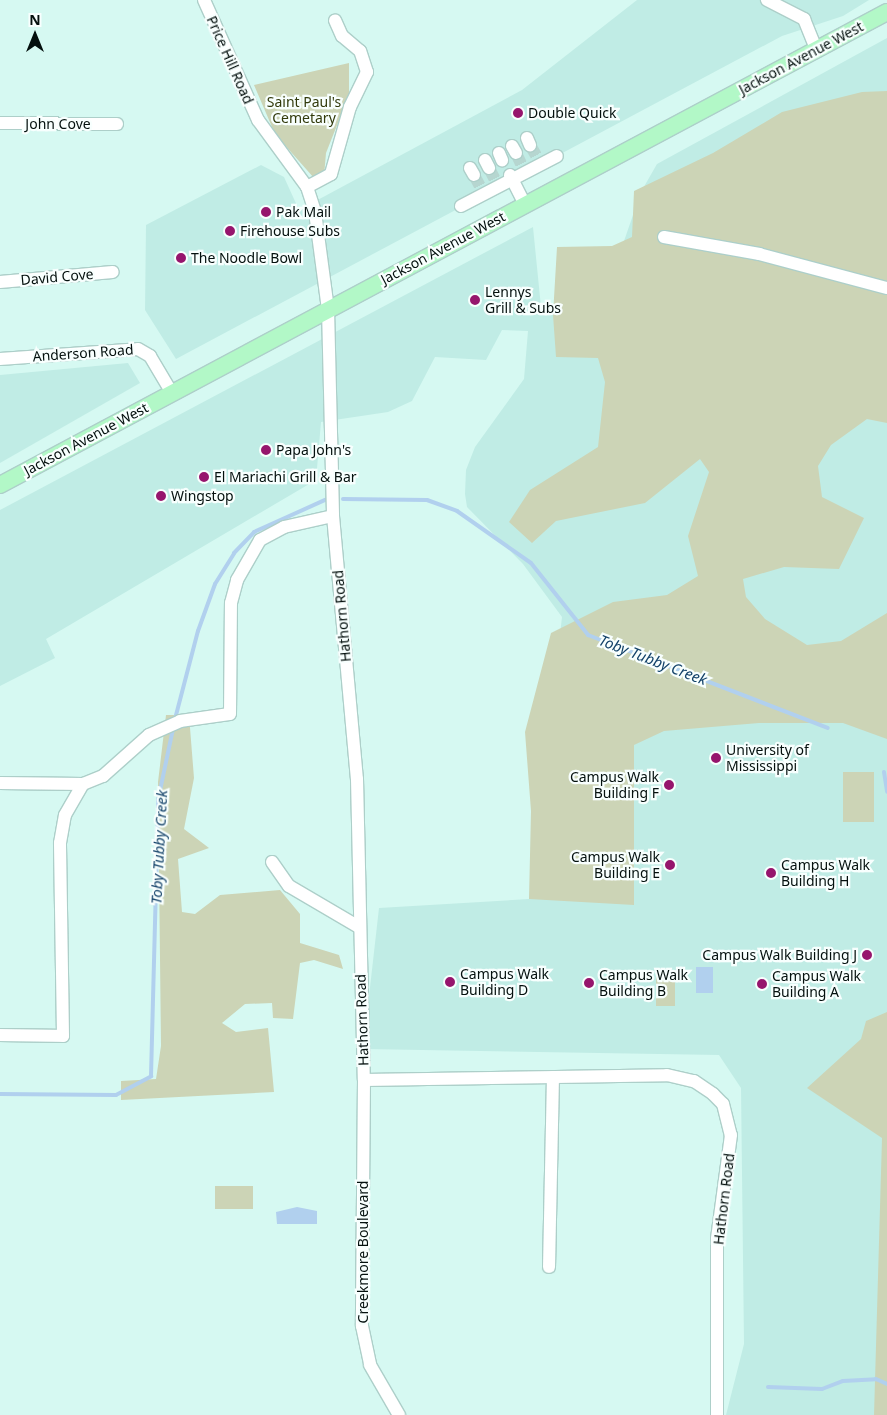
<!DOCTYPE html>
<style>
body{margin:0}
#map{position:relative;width:887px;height:1415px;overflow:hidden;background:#d6f9f2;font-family:"Noto Sans",sans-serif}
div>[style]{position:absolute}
.built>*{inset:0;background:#c0ece5}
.green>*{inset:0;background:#ccd4b6;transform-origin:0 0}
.water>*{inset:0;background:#b1d0ee;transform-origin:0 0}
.stream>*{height:4px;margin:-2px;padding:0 2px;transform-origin:2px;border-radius:2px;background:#b1d0ee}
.minor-tunnel>*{height:12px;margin-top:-6px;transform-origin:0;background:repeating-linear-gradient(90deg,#b6d6d0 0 12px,transparent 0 18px)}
.roads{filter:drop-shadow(1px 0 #adcfc9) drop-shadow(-1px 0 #adcfc9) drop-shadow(0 1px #adcfc9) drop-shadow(0 -1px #adcfc9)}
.minor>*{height:12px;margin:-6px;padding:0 6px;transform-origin:6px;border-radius:6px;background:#fff}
.major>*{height:16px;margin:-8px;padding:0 8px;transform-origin:8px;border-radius:8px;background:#b2f8c7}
.dots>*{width:14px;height:14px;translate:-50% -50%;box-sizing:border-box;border:2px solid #f8fffe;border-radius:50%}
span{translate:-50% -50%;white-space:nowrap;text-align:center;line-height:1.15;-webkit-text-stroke:4.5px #f8fffe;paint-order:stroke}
.street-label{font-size:14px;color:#04100e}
.park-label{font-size:14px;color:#323a0c}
.poi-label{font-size:14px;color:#04100e}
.left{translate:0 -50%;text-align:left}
.right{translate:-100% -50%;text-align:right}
.water-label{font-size:15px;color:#134269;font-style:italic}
.north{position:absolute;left:10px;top:10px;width:50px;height:50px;-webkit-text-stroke:4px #f8fffe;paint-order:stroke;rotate:0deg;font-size:14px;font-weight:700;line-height:20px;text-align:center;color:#04100e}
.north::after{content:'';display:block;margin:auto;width:18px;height:22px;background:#04100e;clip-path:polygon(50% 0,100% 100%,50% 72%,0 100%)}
</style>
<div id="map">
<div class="built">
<i style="clip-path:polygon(637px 0,869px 0,843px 16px,782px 36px,176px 359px,145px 310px,146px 225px,261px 165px,284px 177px,299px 210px,522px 90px)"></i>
<i style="clip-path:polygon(887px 38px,887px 1415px,726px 1415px,744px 1344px,741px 1088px,719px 1055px,363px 1049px,379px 908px,529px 899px,562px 617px,523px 564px,467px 507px,465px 494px,466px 470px,475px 447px,524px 379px,528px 331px,502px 330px,486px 360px,435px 357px,412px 401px,388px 412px,321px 422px,316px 480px,46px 639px,55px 658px,0 686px,0 510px,533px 227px,541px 307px,626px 309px,624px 241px,641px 192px,657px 164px)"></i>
<i style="clip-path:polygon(128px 363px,140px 383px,0 463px,0 375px)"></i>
</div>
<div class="green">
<i style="clip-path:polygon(349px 63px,349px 95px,326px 153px,324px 176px,314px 178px,275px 134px,254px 85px)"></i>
<i style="clip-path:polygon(887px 91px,887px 423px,867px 419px,831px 445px,818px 466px,822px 497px,864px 518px,839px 569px,784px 567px,743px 579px,746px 597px,765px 619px,807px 645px,841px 641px,887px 613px,887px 739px,843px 723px,759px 723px,664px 731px,634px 745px,634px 905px,529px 899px,531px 811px,525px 732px,551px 633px,613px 602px,667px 595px,698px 576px,688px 536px,709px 472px,700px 459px,645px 503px,556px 521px,532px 543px,509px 522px,530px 490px,598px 447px,605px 382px,598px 358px,556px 357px,553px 315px,557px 247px,612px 246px,632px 237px,634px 191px,713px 153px,782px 112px,862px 92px)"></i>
<i style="clip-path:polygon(166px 715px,189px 715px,194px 778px,184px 829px,209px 848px,178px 859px,182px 912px,195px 914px,220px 895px,280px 890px,300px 914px,300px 943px,339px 955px,343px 969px,314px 960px,300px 963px,293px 1019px,273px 1018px,272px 1003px,245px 1004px,222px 1023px,236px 1032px,268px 1028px,274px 1092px,121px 1100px,121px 1081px,156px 1079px,161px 1046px,158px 782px)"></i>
<i style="left:843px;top:772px;width:31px;height:50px"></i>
<i style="left:656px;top:971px;width:19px;height:35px"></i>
<i style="clip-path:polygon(887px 1012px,887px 1415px,874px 1415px,882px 1138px,807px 1088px,861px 1039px,866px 1021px)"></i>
<i style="left:253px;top:1186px;width:23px;height:38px;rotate:90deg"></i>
</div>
<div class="water">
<i style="left:696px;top:967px;width:17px;height:26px"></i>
<i style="clip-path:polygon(297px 1207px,317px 1211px,317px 1224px,277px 1224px,276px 1212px)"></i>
</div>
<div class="stream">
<i style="left:343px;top:499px;width:84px;rotate:0.7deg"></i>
<i style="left:427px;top:500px;width:32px;rotate:20deg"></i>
<i style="left:457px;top:511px;width:90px;rotate:35.1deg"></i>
<i style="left:531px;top:563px;width:92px;rotate:51.6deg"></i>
<i style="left:588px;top:635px;width:257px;rotate:21.2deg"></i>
<i style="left:175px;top:719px;width:91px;rotate:-75.4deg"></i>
<i style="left:198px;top:631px;width:50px;rotate:-70.1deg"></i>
<i style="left:215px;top:584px;width:36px;rotate:-58deg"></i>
<i style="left:234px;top:553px;width:29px;rotate:-46deg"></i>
<i style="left:254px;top:532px;width:78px;rotate:-24.3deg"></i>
<i style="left:884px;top:772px;width:20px;rotate:81deg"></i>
<i style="left:0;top:1094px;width:116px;rotate:0.5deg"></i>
<i style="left:116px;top:1095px;width:40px;rotate:-28deg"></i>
<i style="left:151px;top:1076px;width:276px;rotate:-88.5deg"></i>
<i style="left:158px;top:800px;width:73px;rotate:-78.1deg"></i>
<i style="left:768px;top:1387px;width:54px;rotate:2.1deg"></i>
<i style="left:822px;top:1389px;width:22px;rotate:-21deg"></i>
<i style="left:843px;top:1381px;width:33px;rotate:-3deg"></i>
<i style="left:876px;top:1379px;width:12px;rotate:24deg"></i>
</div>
<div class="minor-tunnel">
<i style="left:530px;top:145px;width:16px;rotate:60deg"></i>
<i style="left:516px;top:153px;width:17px;rotate:65deg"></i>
<i style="left:489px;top:168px;width:16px;rotate:63deg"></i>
<i style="left:474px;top:175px;width:17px;rotate:62deg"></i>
</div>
<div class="roads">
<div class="minor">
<i style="left:204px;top:0;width:132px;rotate:65.8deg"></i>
<i style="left:258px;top:120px;width:83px;rotate:53.8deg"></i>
<i style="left:307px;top:187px;width:26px;rotate:72deg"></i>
<i style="left:315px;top:212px;width:98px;rotate:82.4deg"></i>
<i style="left:328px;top:309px;width:207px;rotate:88.6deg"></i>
<i style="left:333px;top:516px;width:264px;rotate:84.8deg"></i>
<i style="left:357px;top:779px;width:301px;rotate:88.7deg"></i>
<i style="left:364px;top:1080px;width:246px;rotate:90.5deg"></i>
<i style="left:362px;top:1326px;width:40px;rotate:78deg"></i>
<i style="left:370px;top:1365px;width:58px;rotate:59.9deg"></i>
<i style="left:767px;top:0;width:42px;rotate:27.2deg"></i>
<i style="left:804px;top:19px;width:35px;rotate:68deg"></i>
<i style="left:0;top:123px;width:117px;rotate:0.5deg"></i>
<i style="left:527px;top:138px;width:8px;rotate:67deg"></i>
<i style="left:512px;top:146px;width:8px;rotate:60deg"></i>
<i style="left:499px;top:153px;width:8px;rotate:67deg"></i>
<i style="left:485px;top:160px;width:9px;rotate:63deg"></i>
<i style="left:470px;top:168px;width:8px;rotate:60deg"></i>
<i style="left:510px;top:175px;width:33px;rotate:63deg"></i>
<i style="left:307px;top:187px;width:27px;rotate:-28deg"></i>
<i style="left:331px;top:174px;width:70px;rotate:-74.2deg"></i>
<i style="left:350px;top:107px;width:39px;rotate:-64deg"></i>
<i style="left:367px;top:72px;width:22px;rotate:-108deg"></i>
<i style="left:360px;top:51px;width:23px;rotate:-140deg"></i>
<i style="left:342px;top:36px;width:17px;rotate:-114deg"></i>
<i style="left:461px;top:206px;width:108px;rotate:-27.5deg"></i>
<i style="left:664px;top:237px;width:97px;rotate:10.1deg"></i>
<i style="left:759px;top:254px;width:132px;rotate:14.9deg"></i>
<i style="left:0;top:282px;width:113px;rotate:-5.1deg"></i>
<i style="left:0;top:359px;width:138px;rotate:-4.1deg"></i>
<i style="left:138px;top:349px;width:14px;rotate:30deg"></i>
<i style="left:150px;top:356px;width:43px;rotate:59.3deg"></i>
<i style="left:0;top:783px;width:83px;rotate:0.7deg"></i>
<i style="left:83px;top:784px;width:22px;rotate:-22deg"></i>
<i style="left:103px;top:776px;width:62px;rotate:-41.7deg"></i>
<i style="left:149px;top:735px;width:34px;rotate:-24deg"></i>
<i style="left:180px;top:721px;width:50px;rotate:-8deg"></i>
<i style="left:230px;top:714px;width:111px;rotate:-89.5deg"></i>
<i style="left:231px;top:603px;width:24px;rotate:-75deg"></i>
<i style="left:237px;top:580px;width:46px;rotate:-60.1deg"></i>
<i style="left:260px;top:540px;width:27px;rotate:-28deg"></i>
<i style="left:284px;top:527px;width:50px;rotate:-12.7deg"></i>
<i style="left:272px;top:862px;width:29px;rotate:55deg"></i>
<i style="left:289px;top:886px;width:81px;rotate:30.4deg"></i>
<i style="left:0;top:1035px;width:63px;rotate:0.9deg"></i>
<i style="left:63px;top:1036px;width:193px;rotate:-90.9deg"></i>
<i style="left:60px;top:843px;width:28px;rotate:-80deg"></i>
<i style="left:65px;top:815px;width:36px;rotate:-60deg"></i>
<i style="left:364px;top:1080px;width:303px;rotate:-0.9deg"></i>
<i style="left:667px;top:1075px;width:28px;rotate:13deg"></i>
<i style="left:694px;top:1081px;width:23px;rotate:34deg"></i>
<i style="left:713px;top:1094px;width:14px;rotate:45deg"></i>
<i style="left:723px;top:1104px;width:32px;rotate:76deg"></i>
<i style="left:731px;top:1135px;width:105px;rotate:97.7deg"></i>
<i style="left:717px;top:1239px;width:176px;rotate:90deg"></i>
<i style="left:549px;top:1267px;width:190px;rotate:-88.8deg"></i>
</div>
<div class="major">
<i style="left:0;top:485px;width:1005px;rotate:-28.07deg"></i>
</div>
</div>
<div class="dots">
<i style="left:518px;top:113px;background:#96156d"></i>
<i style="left:266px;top:212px;background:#96156d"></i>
<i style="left:230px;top:231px;background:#96156d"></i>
<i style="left:181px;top:258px;background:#96156d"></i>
<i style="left:475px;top:300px;background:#96156d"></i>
<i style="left:266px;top:450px;background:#96156d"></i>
<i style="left:204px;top:477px;background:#96156d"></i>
<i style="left:161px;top:496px;background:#96156d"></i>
<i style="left:716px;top:758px;background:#96156d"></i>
<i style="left:669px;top:785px;background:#96156d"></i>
<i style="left:670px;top:865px;background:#96156d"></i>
<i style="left:771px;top:873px;background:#96156d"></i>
<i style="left:867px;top:955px;background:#96156d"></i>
<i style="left:450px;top:982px;background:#96156d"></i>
<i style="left:589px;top:983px;background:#96156d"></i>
<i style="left:762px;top:984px;background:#96156d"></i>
</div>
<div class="street-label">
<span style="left:801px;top:58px;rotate:-28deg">Jackson Avenue West</span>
<span style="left:230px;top:60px;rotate:66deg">Price Hill Road</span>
<span style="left:58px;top:124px">John Cove</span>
<span style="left:443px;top:248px;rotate:-28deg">Jackson Avenue West</span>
<span style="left:57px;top:277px;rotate:-5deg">David Cove</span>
<span style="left:83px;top:353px;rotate:-4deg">Anderson Road</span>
<span style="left:86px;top:439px;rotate:-28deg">Jackson Avenue West</span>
<span style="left:342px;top:616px;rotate:-95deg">Hathorn Road</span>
<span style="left:362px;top:1020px;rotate:-92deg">Hathorn Road</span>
<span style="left:724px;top:1199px;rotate:-83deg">Hathorn Road</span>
<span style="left:363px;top:1252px;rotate:-90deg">Creekmore Boulevard</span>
</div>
<div class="park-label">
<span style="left:304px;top:110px">Saint Paul's<br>Cemetary</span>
</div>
<div class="poi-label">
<span class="left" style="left:528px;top:113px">Double Quick</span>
<span class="left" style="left:276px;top:212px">Pak Mail</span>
<span class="left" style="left:240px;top:231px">Firehouse Subs</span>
<span class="left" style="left:191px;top:258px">The Noodle Bowl</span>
<span class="left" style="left:485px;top:300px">Lennys<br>Grill &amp; Subs</span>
<span class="left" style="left:276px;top:450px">Papa John's</span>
<span class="left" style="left:214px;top:477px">El Mariachi Grill &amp; Bar</span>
<span class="left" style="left:171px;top:496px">Wingstop</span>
<span class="left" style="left:726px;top:758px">University of<br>Mississippi</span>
<span class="right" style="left:659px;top:785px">Campus Walk<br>Building F</span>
<span class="right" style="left:660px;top:865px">Campus Walk<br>Building E</span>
<span class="left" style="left:781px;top:873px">Campus Walk<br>Building H</span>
<span class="right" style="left:857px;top:955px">Campus Walk Building J</span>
<span class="left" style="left:460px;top:982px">Campus Walk<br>Building D</span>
<span class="left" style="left:599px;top:983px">Campus Walk<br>Building B</span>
<span class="left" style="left:772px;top:984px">Campus Walk<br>Building A</span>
</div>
<div class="water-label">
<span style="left:653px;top:660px;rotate:21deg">Toby Tubby Creek</span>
<span style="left:159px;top:847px;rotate:-87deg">Toby Tubby Creek</span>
</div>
<div class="north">N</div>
</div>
